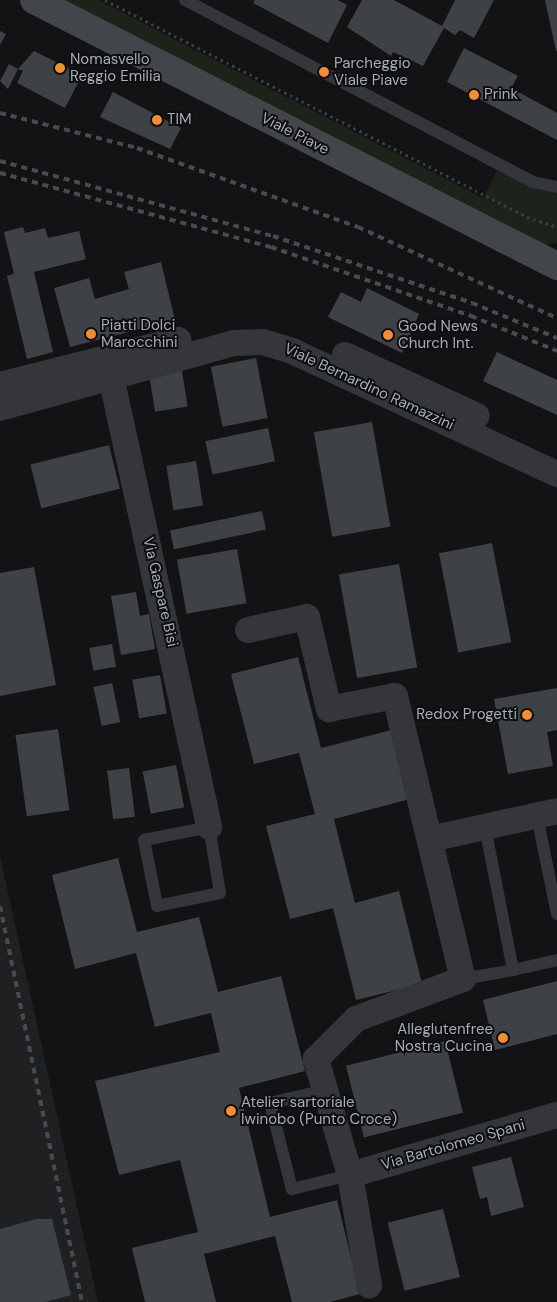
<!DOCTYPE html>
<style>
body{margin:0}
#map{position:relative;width:557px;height:1302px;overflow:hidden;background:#131315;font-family:"DM Sans",sans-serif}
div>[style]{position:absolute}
.built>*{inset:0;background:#1f2022}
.green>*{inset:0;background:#1b231b}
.building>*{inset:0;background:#3f4245;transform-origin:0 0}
.path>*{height:3px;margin-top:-1.5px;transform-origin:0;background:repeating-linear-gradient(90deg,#3a3d41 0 2.5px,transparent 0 6.5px)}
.lane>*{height:12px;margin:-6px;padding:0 6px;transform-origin:6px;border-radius:6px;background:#34363a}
.street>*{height:26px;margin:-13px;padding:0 13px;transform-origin:13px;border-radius:13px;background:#34363a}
.secondary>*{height:28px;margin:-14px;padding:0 14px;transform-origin:14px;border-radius:14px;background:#42454a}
.rail>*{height:4px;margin-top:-2px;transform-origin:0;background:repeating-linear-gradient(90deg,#474a4f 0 6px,transparent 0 11px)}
.dots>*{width:14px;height:14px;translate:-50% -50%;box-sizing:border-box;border:2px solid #0e0e10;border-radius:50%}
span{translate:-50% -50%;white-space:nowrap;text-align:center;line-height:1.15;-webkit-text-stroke:4px #0e0e10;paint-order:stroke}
.poi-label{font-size:15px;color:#a5adb5}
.left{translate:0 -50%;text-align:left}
.right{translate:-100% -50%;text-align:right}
.street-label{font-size:15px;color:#a5adb5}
</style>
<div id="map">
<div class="built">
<i style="clip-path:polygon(0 856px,98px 1302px,0 1302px)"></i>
</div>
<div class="green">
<i style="clip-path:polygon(54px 0,98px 0,483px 198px,499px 167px,557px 189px,557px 243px,537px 247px)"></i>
</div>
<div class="building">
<i style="clip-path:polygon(255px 0,338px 0,347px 5px,328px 43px,253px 3px)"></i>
<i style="clip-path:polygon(362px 0,394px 0,442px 26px,455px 0,494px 0,474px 38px,460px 30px,455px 35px,444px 28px,423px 66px,393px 52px,391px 56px,347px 27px)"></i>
<i style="clip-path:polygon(545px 0,557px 0,557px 51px,556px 51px)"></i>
<i style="clip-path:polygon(0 31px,6px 34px,0 45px)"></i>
<i style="clip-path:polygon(464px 48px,518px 76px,511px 88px,557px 113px,557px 140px,447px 82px)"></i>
<i style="clip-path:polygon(34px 51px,82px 75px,65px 108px,17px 83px,23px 71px,18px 69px)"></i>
<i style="clip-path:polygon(9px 64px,18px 69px,8px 89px,0 81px)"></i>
<i style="clip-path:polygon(113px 92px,181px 128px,170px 149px,100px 117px)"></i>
<i style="clip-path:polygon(23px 227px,25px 233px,45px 228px,48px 238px,79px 231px,86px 259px,34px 272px,53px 352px,27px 359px,7px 276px,14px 274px,4px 232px)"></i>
<i style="clip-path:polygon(161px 262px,175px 320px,70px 347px,54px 288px,89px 278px,95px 299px,129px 289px,124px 272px)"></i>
<i style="clip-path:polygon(367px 288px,419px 314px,402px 353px,328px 317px,341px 292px,361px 302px)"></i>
<i style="clip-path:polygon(497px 352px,557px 380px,557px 415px,483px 381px)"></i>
<i style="left:256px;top:358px;width:61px;height:46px;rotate:79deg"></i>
<i style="left:182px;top:371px;width:36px;height:33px;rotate:81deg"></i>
<i style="left:372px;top:422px;width:106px;height:59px;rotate:80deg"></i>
<i style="left:268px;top:428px;width:34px;height:64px;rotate:78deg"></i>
<i style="left:109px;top:445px;width:45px;height:81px;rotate:76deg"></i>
<i style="left:196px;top:461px;width:45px;height:30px;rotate:81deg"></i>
<i style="left:262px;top:511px;width:19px;height:94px;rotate:78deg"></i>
<i style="left:492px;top:543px;width:101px;height:54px;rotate:79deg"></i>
<i style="left:237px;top:549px;width:55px;height:61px;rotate:80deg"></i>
<i style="left:399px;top:564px;width:105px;height:61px;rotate:80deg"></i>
<i style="clip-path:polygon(34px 567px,56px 685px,0 696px,0 573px)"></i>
<i style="clip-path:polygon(136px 592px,140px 616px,149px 614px,155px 649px,121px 655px,111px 596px)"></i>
<i style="left:112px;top:644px;width:23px;height:23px;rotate:80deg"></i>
<i style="clip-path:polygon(298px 657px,321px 748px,392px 730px,410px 799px,334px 819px,355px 903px,399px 891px,422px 984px,356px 1000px,333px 908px,290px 919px,266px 826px,315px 814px,299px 753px,254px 764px,231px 674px)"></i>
<i style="left:160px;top:675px;width:39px;height:28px;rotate:80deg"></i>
<i style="left:112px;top:683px;width:40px;height:19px;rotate:78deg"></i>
<i style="clip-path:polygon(557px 688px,557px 730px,547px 732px,553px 766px,508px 774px,494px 699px)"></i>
<i style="left:58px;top:729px;width:82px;height:43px;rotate:82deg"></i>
<i style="left:176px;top:765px;width:43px;height:34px;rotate:79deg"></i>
<i style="left:129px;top:768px;width:49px;height:22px;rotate:83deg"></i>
<i style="clip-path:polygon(118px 858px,137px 932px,199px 917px,218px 992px,281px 976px,305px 1071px,239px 1088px,252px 1142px,270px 1217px,337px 1200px,360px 1294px,330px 1302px,292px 1302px,275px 1236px,204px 1254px,216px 1302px,145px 1302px,132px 1248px,198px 1232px,180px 1160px,119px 1175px,95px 1081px,220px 1052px,211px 1013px,155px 1027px,136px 953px,75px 969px,52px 875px)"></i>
<i style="clip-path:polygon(557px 981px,557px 1034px,495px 1050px,483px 1000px)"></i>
<i style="left:445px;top:1041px;width:74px;height:102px;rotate:76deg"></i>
<i style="clip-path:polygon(511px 1157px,524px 1207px,491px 1216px,487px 1197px,480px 1199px,472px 1167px)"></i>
<i style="left:443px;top:1209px;width:70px;height:57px;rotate:76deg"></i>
<i style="clip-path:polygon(36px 1219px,52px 1219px,71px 1295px,46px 1302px,0 1302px,0 1229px)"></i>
</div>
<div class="path">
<i style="left:105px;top:0;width:475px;rotate:27.2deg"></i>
<i style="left:527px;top:217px;width:32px;rotate:18deg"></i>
</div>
<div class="lane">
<i style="left:185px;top:0;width:393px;rotate:27.6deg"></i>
<i style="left:533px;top:182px;width:25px;rotate:12deg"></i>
<i style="left:537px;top:816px;width:100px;rotate:78.5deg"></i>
<i style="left:209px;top:827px;width:67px;rotate:80.5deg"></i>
<i style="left:220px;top:893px;width:64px;rotate:168.3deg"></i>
<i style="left:157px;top:906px;width:67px;rotate:-101.1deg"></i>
<i style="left:144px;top:840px;width:66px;rotate:-11.3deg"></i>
<i style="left:485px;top:827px;width:146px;rotate:78.9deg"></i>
<i style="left:513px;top:970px;width:45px;rotate:-12.8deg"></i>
<i style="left:463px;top:979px;width:51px;rotate:-10.2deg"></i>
<i style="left:325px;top:1090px;width:57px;rotate:166.7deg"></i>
<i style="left:270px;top:1103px;width:89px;rotate:75.7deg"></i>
<i style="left:292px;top:1189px;width:60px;rotate:-13.6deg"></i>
</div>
<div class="street">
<i style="left:345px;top:355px;width:145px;rotate:24.8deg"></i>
<i style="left:107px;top:358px;width:480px;rotate:77.7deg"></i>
<i style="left:0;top:385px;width:184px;rotate:-14.2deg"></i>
<i style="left:0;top:408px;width:243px;rotate:-15.5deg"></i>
<i style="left:234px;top:343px;width:29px;rotate:-2deg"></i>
<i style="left:263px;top:342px;width:30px;rotate:17deg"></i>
<i style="left:292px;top:351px;width:292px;rotate:24.9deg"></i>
<i style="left:248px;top:630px;width:60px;rotate:-12.4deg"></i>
<i style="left:307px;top:617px;width:95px;rotate:76.6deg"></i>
<i style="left:329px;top:709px;width:67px;rotate:-11.1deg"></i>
<i style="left:395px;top:696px;width:291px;rotate:76.5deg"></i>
<i style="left:463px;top:979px;width:114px;rotate:159.5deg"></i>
<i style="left:356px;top:1019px;width:57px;rotate:135deg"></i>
<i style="left:316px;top:1059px;width:121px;rotate:73.7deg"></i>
<i style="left:350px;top:1175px;width:112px;rotate:80.2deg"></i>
<i style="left:430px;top:839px;width:130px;rotate:-12.4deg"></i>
<i style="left:350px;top:1175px;width:216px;rotate:-16.2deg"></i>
</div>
<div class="secondary">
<i style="left:34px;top:0;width:587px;rotate:26.96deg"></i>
</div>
<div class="rail">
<i style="left:0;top:113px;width:141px;rotate:14.3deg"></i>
<i style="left:137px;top:148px;width:235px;rotate:19.7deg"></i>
<i style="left:358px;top:227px;width:219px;rotate:24.6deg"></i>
<i style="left:0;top:161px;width:283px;rotate:15.4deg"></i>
<i style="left:273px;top:236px;width:210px;rotate:18.6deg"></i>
<i style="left:472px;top:303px;width:92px;rotate:22.4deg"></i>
<i style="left:0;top:173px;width:281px;rotate:15.3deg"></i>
<i style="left:271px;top:247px;width:212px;rotate:19deg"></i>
<i style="left:471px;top:316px;width:93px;rotate:22.1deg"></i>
<i style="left:0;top:906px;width:404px;rotate:78.3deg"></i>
</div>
<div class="dots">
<i style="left:60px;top:68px;background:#f28e2e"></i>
<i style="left:324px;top:72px;background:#f28e2e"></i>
<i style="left:474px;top:95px;background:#f28e2e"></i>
<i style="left:157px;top:120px;background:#f28e2e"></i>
<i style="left:91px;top:334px;background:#f28e2e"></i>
<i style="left:388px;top:335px;background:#f28e2e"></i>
<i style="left:527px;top:715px;background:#f28e2e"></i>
<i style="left:503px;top:1038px;background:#f28e2e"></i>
<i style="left:231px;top:1111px;background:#f28e2e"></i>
</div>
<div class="poi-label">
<span class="left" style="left:70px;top:68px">Nomasvello<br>Reggio Emilia</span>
<span class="left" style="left:334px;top:72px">Parcheggio<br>Viale Piave</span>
<span class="left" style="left:484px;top:95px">Prink</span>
<span class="left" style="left:167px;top:120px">TIM</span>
<span class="left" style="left:101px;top:334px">Piatti Dolci<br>Marocchini</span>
<span class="left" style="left:398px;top:335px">Good News<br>Church Int.</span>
<span class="right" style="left:517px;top:715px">Redox Progetti</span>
<span class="right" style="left:493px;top:1038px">Alleglutenfree<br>Nostra Cucina</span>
<span class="left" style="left:241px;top:1111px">Atelier sartoriale<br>Iwinobo (Punto Croce)</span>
</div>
<div class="street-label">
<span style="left:295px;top:134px;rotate:27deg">Viale Piave</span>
<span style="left:369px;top:387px;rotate:25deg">Viale Bernardino Ramazzini</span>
<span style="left:160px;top:592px;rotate:77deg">Via Gaspare Bisi</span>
<span style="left:453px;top:1145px;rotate:-16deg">Via Bartolomeo Spani</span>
</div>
</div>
